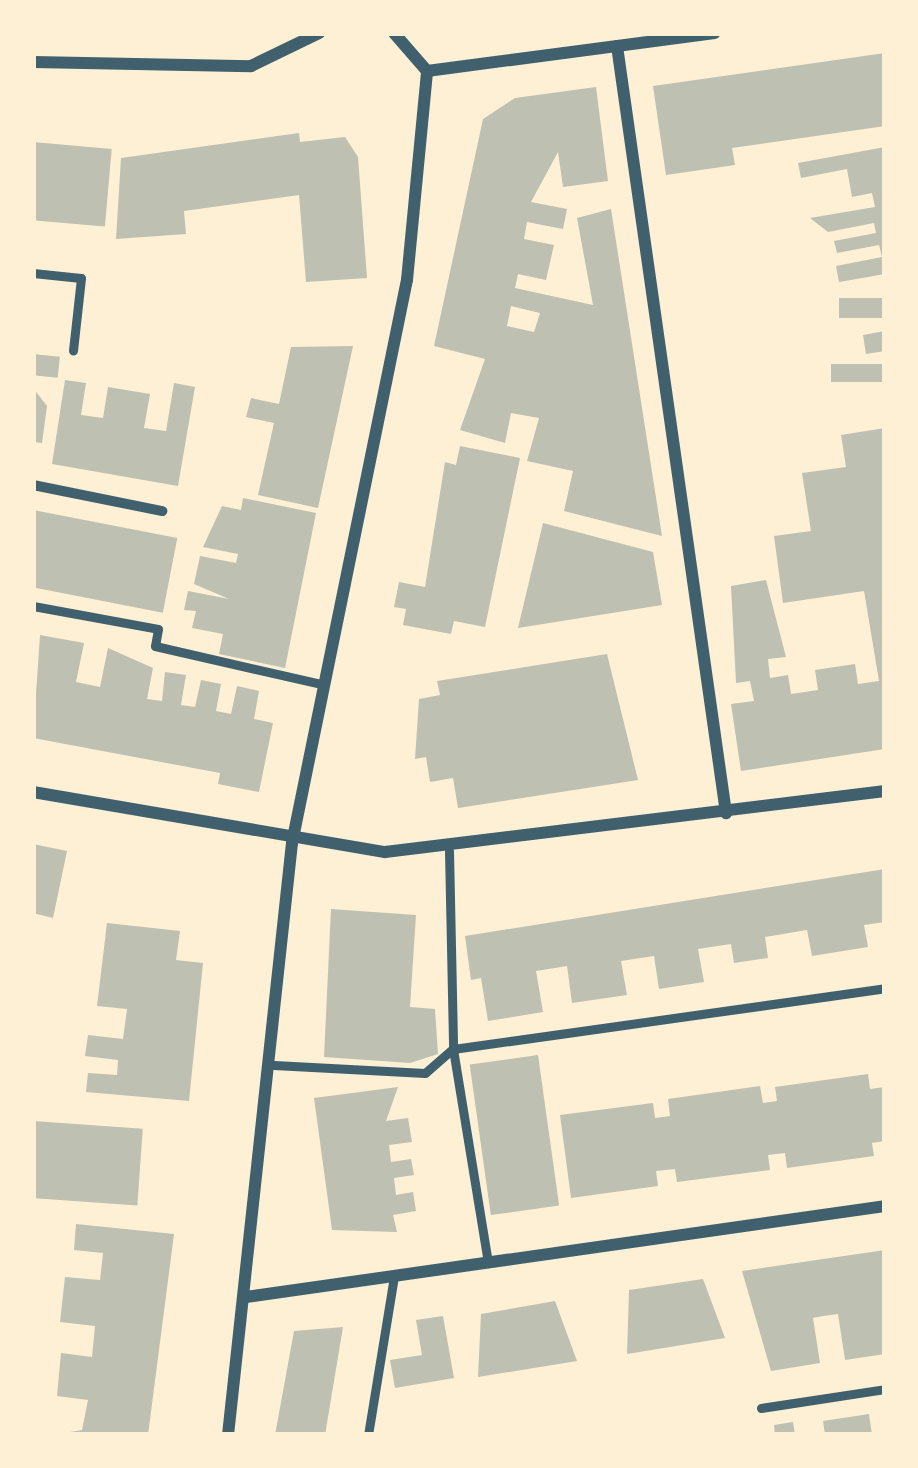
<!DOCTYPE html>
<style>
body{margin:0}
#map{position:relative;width:918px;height:1468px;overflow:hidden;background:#fdf0d5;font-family:"DM Sans",sans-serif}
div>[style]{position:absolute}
.building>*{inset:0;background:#bec0b2;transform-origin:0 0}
.service>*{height:9px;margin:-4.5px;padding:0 4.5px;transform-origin:4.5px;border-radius:4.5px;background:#3f606c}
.pedestrian>*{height:10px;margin:-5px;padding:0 5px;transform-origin:5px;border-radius:5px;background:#3f606c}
.minor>*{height:12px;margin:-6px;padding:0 6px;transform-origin:6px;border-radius:6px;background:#3f606c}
span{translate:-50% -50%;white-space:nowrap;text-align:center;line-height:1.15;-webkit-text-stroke:10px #fdf0d5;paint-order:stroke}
.frame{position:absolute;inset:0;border:36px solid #fdf0d5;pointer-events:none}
</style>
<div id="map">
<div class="building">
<i style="clip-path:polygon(885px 53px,885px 126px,732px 148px,735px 165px,666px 175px,653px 86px)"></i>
<i style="clip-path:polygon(evenodd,596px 87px,608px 181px,563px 187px,558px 152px,531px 202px,567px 209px,563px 229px,527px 222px,524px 239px,554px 245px,546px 280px,518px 274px,515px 288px,593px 305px,577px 218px,611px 209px,662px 536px,564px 511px,573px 471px,527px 461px,539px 418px,511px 413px,505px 443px,460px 430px,485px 359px,434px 346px,483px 119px,515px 98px,596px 87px,511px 306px,540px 313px,534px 332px,507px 326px,511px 306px)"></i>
<i style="clip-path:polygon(299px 133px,300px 142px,345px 137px,358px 157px,367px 278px,306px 282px,299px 195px,184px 211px,186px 234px,116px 239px,121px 158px)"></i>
<i style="left:33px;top:142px;width:79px;height:78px;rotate:5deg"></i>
<i style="clip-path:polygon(885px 147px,885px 274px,839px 282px,836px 266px,882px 257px,879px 245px,837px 253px,834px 241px,876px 233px,874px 223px,828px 232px,810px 218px,875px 207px,872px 193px,852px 197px,847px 169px,801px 178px,798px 163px)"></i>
<i style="left:885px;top:298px;width:20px;height:46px;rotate:90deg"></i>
<i style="clip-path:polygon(885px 331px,885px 351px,866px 354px,863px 335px)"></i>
<i style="clip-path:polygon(353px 346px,318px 508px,258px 495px,274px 423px,246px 417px,251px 398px,279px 404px,291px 347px)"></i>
<i style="left:33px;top:354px;width:27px;height:21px;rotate:6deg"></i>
<i style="left:885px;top:364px;width:18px;height:54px;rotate:90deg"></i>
<i style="clip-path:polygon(65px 380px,86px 383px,81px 415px,103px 418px,108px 387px,150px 394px,144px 428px,166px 431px,174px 383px,195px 387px,178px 486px,52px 464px)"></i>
<i style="clip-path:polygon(33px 388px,47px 406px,42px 443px,33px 442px)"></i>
<i style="clip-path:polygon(885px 428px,885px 749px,741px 771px,731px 704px,754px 701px,750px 681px,736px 683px,731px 586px,766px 580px,786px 657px,768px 659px,770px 678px,788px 675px,791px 694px,818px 690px,815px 670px,855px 664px,858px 684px,879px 681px,864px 591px,783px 603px,774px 536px,811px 531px,802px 473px,846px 467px,841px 435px)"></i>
<i style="clip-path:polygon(460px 446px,520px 458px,485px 627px,454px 621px,451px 634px,403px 625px,406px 609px,394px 607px,399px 582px,425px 587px,445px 462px,456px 465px)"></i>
<i style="clip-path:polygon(243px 498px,316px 513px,285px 668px,219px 654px,223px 634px,192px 628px,196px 611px,184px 610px,188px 591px,229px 599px,194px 584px,200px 556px,236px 563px,238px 554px,203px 547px,222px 506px,241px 510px)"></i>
<i style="left:33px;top:510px;width:147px;height:76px;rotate:11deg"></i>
<i style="clip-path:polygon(543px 523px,653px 552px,662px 605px,518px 628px)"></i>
<i style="clip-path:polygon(40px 635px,84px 643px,76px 682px,100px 687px,108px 648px,153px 668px,147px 699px,162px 701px,165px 672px,186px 675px,181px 705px,195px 707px,201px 680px,221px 684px,216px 711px,231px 714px,237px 686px,259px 691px,254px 719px,273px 723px,259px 792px,218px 784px,220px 773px,33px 738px)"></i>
<i style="clip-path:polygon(607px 654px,638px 780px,458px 808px,453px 778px,430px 782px,426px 757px,415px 759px,419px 699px,440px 695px,437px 681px)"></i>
<i style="clip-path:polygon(33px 844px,67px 851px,53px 918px,33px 913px)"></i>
<i style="clip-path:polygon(885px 869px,885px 922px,864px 925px,868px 947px,812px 956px,807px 930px,765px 937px,768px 958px,754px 960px,734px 963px,731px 944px,698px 949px,704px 982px,659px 989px,654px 956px,621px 961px,627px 995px,572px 1003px,567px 966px,536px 971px,543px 1012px,488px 1021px,481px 978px,471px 980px,465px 936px)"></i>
<i style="clip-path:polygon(331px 909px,416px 915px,410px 1007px,435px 1009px,438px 1054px,410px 1063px,324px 1057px)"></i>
<i style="clip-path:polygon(107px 923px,180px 931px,176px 960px,203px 963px,189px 1101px,86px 1092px,88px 1073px,117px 1075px,118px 1060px,85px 1056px,88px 1035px,123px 1039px,127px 1009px,97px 1006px)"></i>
<i style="left:538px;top:1055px;width:152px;height:69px;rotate:82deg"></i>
<i style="clip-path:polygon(868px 1074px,870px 1089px,885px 1087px,885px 1141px,872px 1143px,874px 1156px,787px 1168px,785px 1153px,768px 1155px,770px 1170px,677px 1182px,675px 1169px,656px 1171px,658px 1186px,571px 1198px,560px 1115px,653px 1103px,655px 1118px,670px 1116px,668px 1099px,760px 1086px,763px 1103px,777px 1101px,775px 1087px)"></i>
<i style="clip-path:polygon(398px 1087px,386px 1121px,408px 1118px,412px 1142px,389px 1145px,391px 1162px,411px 1159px,414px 1175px,394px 1178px,396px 1195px,413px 1192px,416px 1211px,393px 1215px,397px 1232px,332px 1230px,314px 1098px)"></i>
<i style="left:33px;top:1121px;width:110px;height:77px;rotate:4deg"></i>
<i style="clip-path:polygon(76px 1224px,174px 1234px,148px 1435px,52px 1435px,82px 1430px,88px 1400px,57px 1396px,61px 1353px,92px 1357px,95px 1326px,60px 1322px,65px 1277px,100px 1280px,103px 1253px,74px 1250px)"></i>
<i style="clip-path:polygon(885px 1250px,885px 1354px,845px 1360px,838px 1314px,823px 1316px,813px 1318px,820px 1363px,771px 1371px,742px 1271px)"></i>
<i style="clip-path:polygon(703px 1279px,725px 1338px,627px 1354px,629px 1290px)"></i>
<i style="clip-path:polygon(555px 1301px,577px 1361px,478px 1377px,481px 1314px)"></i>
<i style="clip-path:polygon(443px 1316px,454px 1378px,395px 1388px,390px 1360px,422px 1355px,416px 1320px)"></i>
<i style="clip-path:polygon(343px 1327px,325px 1435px,275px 1435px,294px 1331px)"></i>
<i style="clip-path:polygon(869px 1414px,872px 1435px,825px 1435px,823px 1421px)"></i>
<i style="clip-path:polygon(793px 1422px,795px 1435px,775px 1435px,774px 1425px)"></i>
</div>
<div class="service">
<i style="left:33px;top:273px;width:48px;rotate:5.9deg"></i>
<i style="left:81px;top:278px;width:73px;rotate:96.3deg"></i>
<i style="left:33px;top:606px;width:127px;rotate:10.4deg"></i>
<i style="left:158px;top:629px;width:17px;rotate:100deg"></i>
<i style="left:155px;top:646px;width:170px;rotate:12.9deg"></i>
<i style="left:449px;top:851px;width:198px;rotate:88.8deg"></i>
<i style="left:453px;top:1049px;width:217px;rotate:80.7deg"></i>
<i style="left:274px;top:1065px;width:151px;rotate:3deg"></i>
<i style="left:425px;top:1073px;width:37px;rotate:-41deg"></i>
<i style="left:453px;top:1049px;width:436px;rotate:-8deg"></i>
<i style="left:761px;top:1408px;width:125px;rotate:-8.7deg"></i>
<i style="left:368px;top:1435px;width:161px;rotate:-80.7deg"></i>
</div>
<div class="pedestrian">
<i style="left:33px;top:485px;width:132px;rotate:11.4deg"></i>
</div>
<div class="minor">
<i style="left:617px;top:46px;width:775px;rotate:81.91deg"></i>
<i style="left:33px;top:62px;width:218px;rotate:1.1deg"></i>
<i style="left:251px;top:66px;width:76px;rotate:-25.9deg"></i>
<i style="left:427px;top:71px;width:290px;rotate:-7.5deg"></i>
<i style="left:33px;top:792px;width:357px;rotate:9.7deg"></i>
<i style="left:385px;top:852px;width:504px;rotate:-6.96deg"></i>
<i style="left:246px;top:1297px;width:645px;rotate:-8.1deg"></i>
<i style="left:228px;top:1435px;width:595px;rotate:-83.83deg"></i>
<i style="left:292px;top:843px;width:575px;rotate:-78.46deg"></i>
<i style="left:407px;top:280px;width:210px;rotate:-84.5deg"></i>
<i style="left:427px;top:71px;width:50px;rotate:-131deg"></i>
</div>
<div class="frame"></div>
</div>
